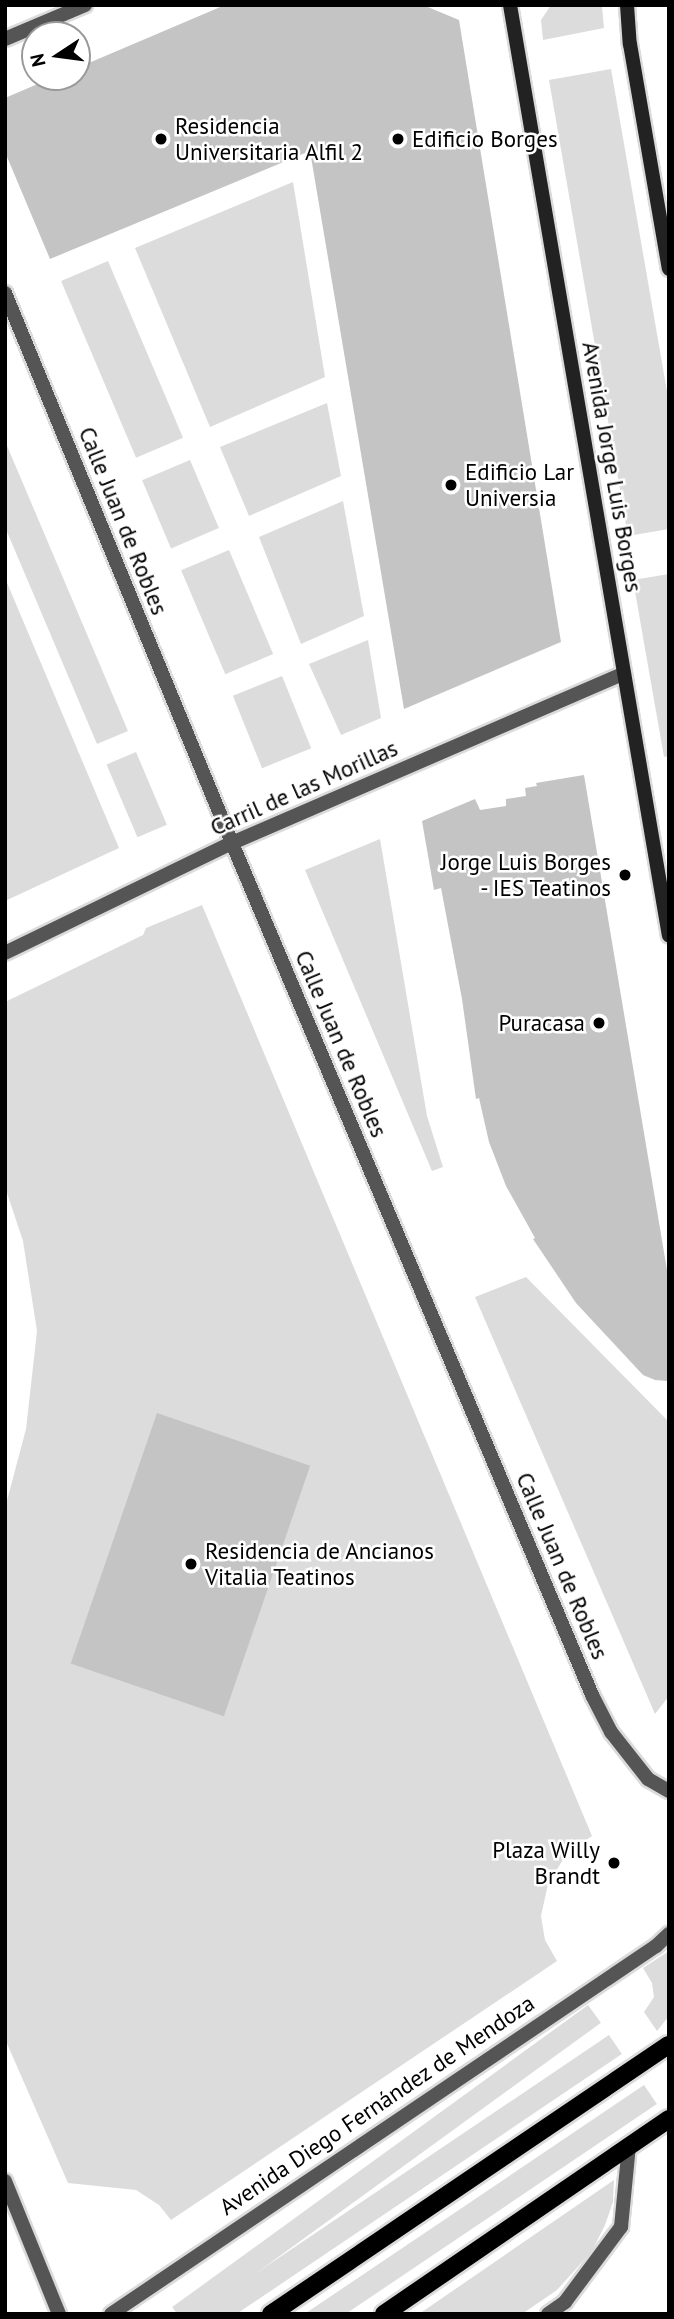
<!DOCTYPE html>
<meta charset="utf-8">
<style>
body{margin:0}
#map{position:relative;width:674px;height:2319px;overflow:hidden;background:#fff;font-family:"PT Sans",sans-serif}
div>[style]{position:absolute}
.green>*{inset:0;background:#dcdcdc;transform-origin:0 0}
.building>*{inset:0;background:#c4c4c4;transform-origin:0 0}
.roads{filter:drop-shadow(2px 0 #dbdbdb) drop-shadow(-2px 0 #dbdbdb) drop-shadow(0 2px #dbdbdb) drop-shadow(0 -2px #dbdbdb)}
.minor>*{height:14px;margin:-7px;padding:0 7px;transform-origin:7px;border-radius:7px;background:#555}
.tertiary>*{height:14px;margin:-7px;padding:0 7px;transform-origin:7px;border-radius:7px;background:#555}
.secondary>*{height:14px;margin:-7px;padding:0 7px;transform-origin:7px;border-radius:7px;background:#222}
.primary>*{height:18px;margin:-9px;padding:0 9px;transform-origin:9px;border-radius:9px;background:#000}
.dots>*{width:19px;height:19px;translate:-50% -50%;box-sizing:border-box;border:4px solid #fff;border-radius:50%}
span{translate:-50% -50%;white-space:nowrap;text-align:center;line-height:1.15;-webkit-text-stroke:5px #fff;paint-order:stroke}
.poi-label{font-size:23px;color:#000}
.left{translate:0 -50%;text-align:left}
.right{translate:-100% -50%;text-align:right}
.street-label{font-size:23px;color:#000}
.frame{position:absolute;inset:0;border:7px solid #000;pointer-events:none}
.north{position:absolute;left:21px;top:21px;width:70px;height:70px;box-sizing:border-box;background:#fff;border:2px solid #999;border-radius:50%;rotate:257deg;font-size:19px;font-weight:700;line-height:28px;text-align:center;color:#000}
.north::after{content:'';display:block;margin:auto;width:24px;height:32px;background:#000;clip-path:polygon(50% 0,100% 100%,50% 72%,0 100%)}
</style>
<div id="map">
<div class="green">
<i style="clip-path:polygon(551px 5px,597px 5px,602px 7px,604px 28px,543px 40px,541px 20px)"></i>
<i style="clip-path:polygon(611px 69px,669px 403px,669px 529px,628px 536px,549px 80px)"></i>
<i style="clip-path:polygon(293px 182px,325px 377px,210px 427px,135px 248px)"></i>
<i style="left:108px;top:261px;width:192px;height:51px;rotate:67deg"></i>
<i style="clip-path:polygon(327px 403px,341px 476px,249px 516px,220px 447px)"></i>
<i style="clip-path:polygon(5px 441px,128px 731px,97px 744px,5px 527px)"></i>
<i style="left:190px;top:460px;width:74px;height:52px;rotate:67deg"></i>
<i style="clip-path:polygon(343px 501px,364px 616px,301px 644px,259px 537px)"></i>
<i style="left:229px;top:550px;width:113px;height:52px;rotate:67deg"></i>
<i style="clip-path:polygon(669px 574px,669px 756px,664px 757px,633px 580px)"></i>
<i style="clip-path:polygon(5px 578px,119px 848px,5px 901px)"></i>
<i style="clip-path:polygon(368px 640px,381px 718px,341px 735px,309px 664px)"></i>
<i style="left:282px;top:676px;width:78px;height:53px;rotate:68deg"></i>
<i style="left:136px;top:752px;width:79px;height:32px;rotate:67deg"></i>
<i style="clip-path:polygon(380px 839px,427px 1116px,443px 1167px,432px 1171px,305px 870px)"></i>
<i style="clip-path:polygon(202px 905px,592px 1836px,567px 1853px,548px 1884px,541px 1916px,545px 1940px,557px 1961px,171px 2220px,159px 2205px,136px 2190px,68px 2183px,5px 2039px,5px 1508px,26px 1429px,37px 1331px,23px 1241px,5px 1187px,5px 1002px,143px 935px,146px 928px)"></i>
<i style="clip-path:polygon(526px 1277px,669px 1422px,669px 1696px,655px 1714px,475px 1297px)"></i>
<i style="clip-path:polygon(669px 1951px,669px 2016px,657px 2031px,644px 2012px,654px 1997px,652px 1983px,643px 1968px)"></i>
<i style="left:588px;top:2005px;width:22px;height:514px;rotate:54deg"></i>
<i style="left:609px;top:2035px;width:23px;height:495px;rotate:56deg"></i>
<i style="left:644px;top:2085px;width:23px;height:406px;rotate:56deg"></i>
<i style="clip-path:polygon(614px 2180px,613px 2202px,605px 2225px,592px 2251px,557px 2290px,522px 2314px,419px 2314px)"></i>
</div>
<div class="building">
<i style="clip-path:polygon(225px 5px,423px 5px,459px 20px,561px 642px,404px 709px,310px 151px,50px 259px,5px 152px,5px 98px,54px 77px,77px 77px,77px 68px)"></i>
<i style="clip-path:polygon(584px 775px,669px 1282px,667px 1381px,655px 1380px,643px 1375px,576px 1303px,533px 1239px,535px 1238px,506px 1186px,489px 1142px,479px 1098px,476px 1099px,462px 999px,441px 888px,434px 890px,422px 821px,475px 799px,480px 810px,506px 806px,506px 799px,526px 796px,525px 788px,537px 786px,536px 783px)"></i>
<i style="left:157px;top:1413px;width:162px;height:265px;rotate:19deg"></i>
</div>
<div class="roads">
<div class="minor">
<i style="left:5px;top:39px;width:87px;rotate:-23deg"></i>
<i style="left:5px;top:293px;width:595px;rotate:67.57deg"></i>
<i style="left:232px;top:843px;width:925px;rotate:67.09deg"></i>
<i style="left:592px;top:1695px;width:42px;rotate:62.8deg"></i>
<i style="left:611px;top:1732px;width:60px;rotate:51.8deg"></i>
<i style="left:648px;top:1779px;width:24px;rotate:30deg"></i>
<i style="left:5px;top:953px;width:252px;rotate:-25.9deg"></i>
<i style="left:232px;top:843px;width:427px;rotate:-23.4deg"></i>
<i style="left:5px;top:2181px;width:144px;rotate:67.9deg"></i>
<i style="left:111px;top:2314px;width:658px;rotate:-34.03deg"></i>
<i style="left:656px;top:1946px;width:18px;rotate:-43deg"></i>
</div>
<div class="tertiary">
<i style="left:548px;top:2314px;width:21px;rotate:-35deg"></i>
<i style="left:565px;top:2302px;width:94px;rotate:-53.3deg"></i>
<i style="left:621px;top:2227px;width:81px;rotate:-84.4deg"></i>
</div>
<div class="secondary">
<i style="left:510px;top:5px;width:944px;rotate:80.31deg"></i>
<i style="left:627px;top:5px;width:39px;rotate:86deg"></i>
<i style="left:630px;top:44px;width:228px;rotate:80.2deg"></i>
</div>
<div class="primary">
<i style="left:271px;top:2314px;width:480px;rotate:-34.1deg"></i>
<i style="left:384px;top:2314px;width:345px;rotate:-34.4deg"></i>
</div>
</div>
<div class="dots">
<i style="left:161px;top:139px;background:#000"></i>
<i style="left:398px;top:139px;background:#000"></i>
<i style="left:451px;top:485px;background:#000"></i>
<i style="left:625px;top:875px;background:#000"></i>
<i style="left:599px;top:1023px;background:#000"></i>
<i style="left:191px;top:1564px;background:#000"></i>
<i style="left:614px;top:1863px;background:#000"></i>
</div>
<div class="poi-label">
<span class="left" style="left:175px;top:139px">Residencia<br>Universitaria Alfil 2</span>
<span class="left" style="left:412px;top:139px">Edificio Borges</span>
<span class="left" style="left:465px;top:485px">Edificio Lar<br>Universia</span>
<span class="right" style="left:611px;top:875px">Jorge Luis Borges<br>- IES Teatinos</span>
<span class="right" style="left:585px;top:1023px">Puracasa</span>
<span class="left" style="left:205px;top:1564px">Residencia de Ancianos<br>Vitalia Teatinos</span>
<span class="right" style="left:600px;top:1863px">Plaza Willy<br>Brandt</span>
</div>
<div class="street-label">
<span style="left:612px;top:467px;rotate:80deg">Avenida Jorge Luis Borges</span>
<span style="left:123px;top:521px;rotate:68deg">Calle Juan de Robles</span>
<span style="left:304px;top:788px;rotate:-24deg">Carril de las Morillas</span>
<span style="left:341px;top:1044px;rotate:67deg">Calle Juan de Robles</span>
<span style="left:562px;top:1566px;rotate:67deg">Calle Juan de Robles</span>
<span style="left:377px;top:2105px;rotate:-34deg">Avenida Diego Fernández de Mendoza</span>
</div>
<div class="frame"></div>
<div class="north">N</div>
</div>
